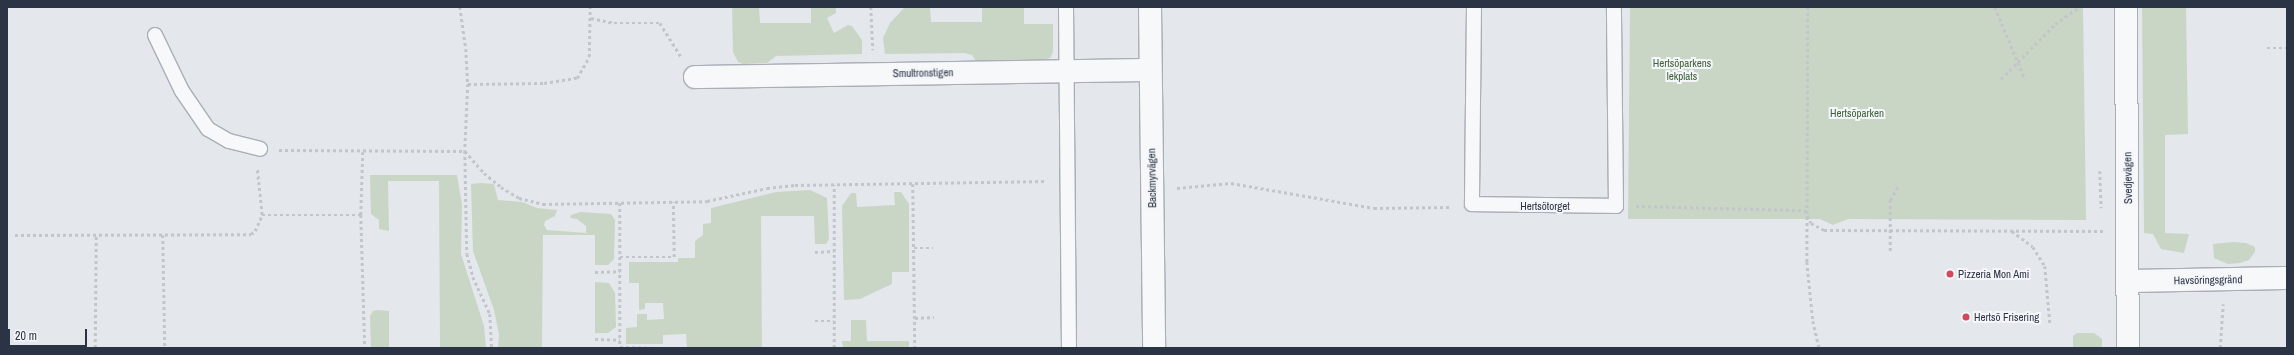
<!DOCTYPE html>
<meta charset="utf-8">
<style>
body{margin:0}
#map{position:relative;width:2294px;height:355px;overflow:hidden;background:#e4e7ec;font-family:"Archivo Narrow",sans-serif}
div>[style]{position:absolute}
.green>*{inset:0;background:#c9d6c5}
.path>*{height:2.5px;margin-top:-1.25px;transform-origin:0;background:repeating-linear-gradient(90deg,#c2c5cb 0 3px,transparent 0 6px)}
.roads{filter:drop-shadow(1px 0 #a9aeb7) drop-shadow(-1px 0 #a9aeb7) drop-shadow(0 1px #a9aeb7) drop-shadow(0 -1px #a9aeb7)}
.service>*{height:14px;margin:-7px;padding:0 7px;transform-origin:7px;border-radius:7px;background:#f7f8fa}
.minor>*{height:22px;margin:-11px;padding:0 11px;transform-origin:11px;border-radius:11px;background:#f7f8fa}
.dots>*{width:11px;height:11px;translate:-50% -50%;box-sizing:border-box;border:2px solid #f4f6f9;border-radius:50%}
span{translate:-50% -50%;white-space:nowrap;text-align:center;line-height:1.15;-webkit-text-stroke:4px #f4f6f9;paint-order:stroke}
.park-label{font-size:11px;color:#3f6138}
.street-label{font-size:11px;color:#2b3445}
.poi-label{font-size:11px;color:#2b3445}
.left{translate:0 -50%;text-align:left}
.frame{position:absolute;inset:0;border:8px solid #2b3445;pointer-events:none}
.scale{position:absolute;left:8px;top:329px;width:79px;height:18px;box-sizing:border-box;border:2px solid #2b3445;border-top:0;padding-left:5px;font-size:12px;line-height:14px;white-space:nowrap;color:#2b3445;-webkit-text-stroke:3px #f4f6f9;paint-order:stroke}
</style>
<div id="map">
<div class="green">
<i style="clip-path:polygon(732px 7px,759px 7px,760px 23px,811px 23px,811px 7px,836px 7px,836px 13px,827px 18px,834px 33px,848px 25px,852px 26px,862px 40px,862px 54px,776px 56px,767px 63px,743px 64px,738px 62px,733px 52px)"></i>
<i style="clip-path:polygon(905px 7px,930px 7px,931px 22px,982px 22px,982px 7px,1024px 7px,1024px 24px,1053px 24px,1053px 52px,1050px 58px,1036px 61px,976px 61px,972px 55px,964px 53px,885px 54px,883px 38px,890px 23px)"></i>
<i style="clip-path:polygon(1630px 7px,2083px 7px,2086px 220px,1848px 219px,1833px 225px,1820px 219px,1628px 219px)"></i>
<i style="clip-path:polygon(2142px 7px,2186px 7px,2188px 134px,2165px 135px,2165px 233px,2189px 234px,2184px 253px,2161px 249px,2153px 234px,2144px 233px)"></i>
<i style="clip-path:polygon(370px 175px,457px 175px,462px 205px,461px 254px,484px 326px,486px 348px,371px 348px,370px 316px,373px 311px,377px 310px,389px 311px,389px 347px,440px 347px,439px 181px,388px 181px,389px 231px,379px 229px,379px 220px,371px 214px)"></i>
<i style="clip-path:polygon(481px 183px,494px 184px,498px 200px,522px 202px,537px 208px,557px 210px,555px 216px,545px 221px,544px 225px,547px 230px,586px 233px,586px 226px,577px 219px,570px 218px,571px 215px,580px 212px,611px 214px,615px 220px,614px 259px,608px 265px,595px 265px,595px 235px,543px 235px,542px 348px,498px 348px,499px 334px,494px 310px,473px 251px,471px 184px)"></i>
<i style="clip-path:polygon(810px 190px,827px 198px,829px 239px,826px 244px,815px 244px,814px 216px,761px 216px,762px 348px,687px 348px,686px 334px,663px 335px,663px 344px,626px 344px,626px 328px,637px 327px,637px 314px,647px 314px,647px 320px,664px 319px,663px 303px,645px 303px,645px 309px,639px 310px,639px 283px,629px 283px,629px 262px,678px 262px,678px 258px,695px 258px,695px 241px,703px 235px,703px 224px,711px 223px,711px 208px,776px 192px)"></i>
<i style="clip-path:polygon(894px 192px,901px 192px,909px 204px,909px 272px,892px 272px,892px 284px,860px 299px,844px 300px,842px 206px,851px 193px,856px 193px,857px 207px,895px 205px)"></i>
<i style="clip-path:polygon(2233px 242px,2246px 243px,2255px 247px,2255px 252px,2249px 260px,2240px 263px,2228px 264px,2214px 258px,2213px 244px)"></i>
<i style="clip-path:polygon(595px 282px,609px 283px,615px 293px,616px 327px,608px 333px,595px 333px)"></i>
<i style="clip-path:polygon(851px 320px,866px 320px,867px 341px,909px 341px,909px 348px,843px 348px,842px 341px,851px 341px)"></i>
<i style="clip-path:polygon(2077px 333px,2094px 333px,2102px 339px,2102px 348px,2073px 348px,2073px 336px)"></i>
</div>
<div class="path">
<i style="left:460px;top:7px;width:42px;rotate:81.9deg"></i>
<i style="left:466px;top:49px;width:35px;rotate:87deg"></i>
<i style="left:468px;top:84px;width:67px;rotate:92.6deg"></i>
<i style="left:465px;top:151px;width:103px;rotate:88.9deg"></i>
<i style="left:467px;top:254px;width:24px;rotate:75deg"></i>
<i style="left:473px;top:277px;width:41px;rotate:65.3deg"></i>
<i style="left:490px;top:314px;width:34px;rotate:87deg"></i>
<i style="left:871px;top:7px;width:43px;rotate:87.3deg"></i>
<i style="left:1808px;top:7px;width:255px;rotate:90.2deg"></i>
<i style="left:1807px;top:262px;width:59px;rotate:84.2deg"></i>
<i style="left:1813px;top:321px;width:28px;rotate:77deg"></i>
<i style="left:1995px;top:7px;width:78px;rotate:67.4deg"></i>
<i style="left:591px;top:18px;width:24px;rotate:12deg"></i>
<i style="left:614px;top:23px;width:46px"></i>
<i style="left:660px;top:23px;width:39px;rotate:58deg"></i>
<i style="left:2267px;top:48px;width:20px"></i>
<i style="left:2001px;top:79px;width:77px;rotate:-45.5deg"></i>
<i style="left:2055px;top:24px;width:29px;rotate:-35deg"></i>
<i style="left:468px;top:84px;width:76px;rotate:-0.8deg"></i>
<i style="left:544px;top:83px;width:33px;rotate:-9deg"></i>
<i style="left:577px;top:78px;width:24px;rotate:-60deg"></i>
<i style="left:589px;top:57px;width:50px;rotate:-88.9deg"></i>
<i style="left:279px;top:150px;width:186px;rotate:0.3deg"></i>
<i style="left:465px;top:151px;width:29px;rotate:49deg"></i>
<i style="left:484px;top:173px;width:22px;rotate:39deg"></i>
<i style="left:501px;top:187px;width:21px;rotate:31deg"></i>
<i style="left:519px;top:198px;width:25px;rotate:14deg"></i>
<i style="left:543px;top:204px;width:164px;rotate:-1deg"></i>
<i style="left:707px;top:201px;width:61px;rotate:-12.2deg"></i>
<i style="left:767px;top:188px;width:28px;rotate:-6deg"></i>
<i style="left:795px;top:185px;width:252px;rotate:-0.9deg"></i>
<i style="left:363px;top:152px;width:63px;rotate:91.8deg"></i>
<i style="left:361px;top:215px;width:133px;rotate:88.3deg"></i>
<i style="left:2100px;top:171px;width:37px;rotate:88deg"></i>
<i style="left:913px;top:184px;width:164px;rotate:89.3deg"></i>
<i style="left:1177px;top:188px;width:54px;rotate:-5.3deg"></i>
<i style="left:1231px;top:183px;width:145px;rotate:9.9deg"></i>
<i style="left:1374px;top:208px;width:77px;rotate:-0.7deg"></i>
<i style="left:620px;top:203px;width:145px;rotate:90deg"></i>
<i style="left:1636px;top:206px;width:169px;rotate:1.4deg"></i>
<i style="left:1805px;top:210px;width:14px;rotate:65deg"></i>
<i style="left:1811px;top:223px;width:15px;rotate:28deg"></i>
<i style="left:1824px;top:230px;width:279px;rotate:0.2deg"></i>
<i style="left:262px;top:215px;width:99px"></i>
<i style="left:2012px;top:231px;width:26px;rotate:37deg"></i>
<i style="left:2033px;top:247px;width:22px;rotate:58deg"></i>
<i style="left:2045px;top:266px;width:57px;rotate:85deg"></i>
<i style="left:15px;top:235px;width:236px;rotate:-0.2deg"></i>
<i style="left:251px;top:234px;width:5px;rotate:-37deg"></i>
<i style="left:255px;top:231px;width:17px;rotate:-66deg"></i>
<i style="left:262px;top:215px;width:47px;rotate:-96.1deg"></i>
<i style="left:163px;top:235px;width:113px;rotate:89deg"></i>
<i style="left:914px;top:248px;width:19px"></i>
<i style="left:1890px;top:251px;width:51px;rotate:-90deg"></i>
<i style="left:1890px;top:200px;width:17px;rotate:-59deg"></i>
<i style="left:815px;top:252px;width:19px;rotate:-3deg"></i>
<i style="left:620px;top:257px;width:54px"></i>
<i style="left:674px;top:257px;width:55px;rotate:-91deg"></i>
<i style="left:595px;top:272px;width:25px;rotate:-2deg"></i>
<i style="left:915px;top:318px;width:19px;rotate:-3deg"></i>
<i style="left:815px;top:321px;width:19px"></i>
<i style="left:595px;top:339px;width:25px;rotate:2deg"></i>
<i style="left:620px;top:347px;width:40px;rotate:1.4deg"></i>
<i style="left:95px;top:348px;width:112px;rotate:-89.5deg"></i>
<i style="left:834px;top:348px;width:163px;rotate:-90deg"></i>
<i style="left:2220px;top:348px;width:44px;rotate:-86.1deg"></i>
</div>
<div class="roads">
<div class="service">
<i style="left:1066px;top:7px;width:341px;rotate:89.5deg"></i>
<i style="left:1474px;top:7px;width:197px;rotate:90.6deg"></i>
<i style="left:1472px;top:204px;width:144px;rotate:0.8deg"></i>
<i style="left:1616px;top:206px;width:199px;rotate:-90.6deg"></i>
<i style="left:155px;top:35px;width:62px;rotate:64.3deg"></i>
<i style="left:182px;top:91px;width:46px;rotate:55.6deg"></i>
<i style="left:208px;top:129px;width:24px;rotate:30deg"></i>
<i style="left:229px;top:141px;width:32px;rotate:14deg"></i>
</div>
<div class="minor">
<i style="left:1150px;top:7px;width:341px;rotate:89.3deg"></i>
<i style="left:2126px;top:7px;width:341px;rotate:89.7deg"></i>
<i style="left:695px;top:77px;width:455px;rotate:-0.9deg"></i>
<i style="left:2129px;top:281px;width:158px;rotate:-1.1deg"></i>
</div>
</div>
<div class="dots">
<i style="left:1950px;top:274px;background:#d1495b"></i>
<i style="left:1966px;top:317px;background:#d1495b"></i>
</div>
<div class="park-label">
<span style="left:1682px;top:70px">Hertsöparkens<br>lekplats</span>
<span style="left:1857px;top:113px">Hertsöparken</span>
</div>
<div class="street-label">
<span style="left:923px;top:73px;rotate:-1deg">Smultronstigen</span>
<span style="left:1152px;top:178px;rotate:-91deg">Backmyrvägen</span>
<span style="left:2128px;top:178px;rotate:-91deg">Svedjevägen</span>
<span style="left:1545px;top:206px">Hertsötorget</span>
<span style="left:2208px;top:280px;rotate:-1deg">Havsöringsgränd</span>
</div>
<div class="poi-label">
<span class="left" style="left:1958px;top:274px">Pizzeria Mon Ami</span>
<span class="left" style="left:1974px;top:317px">Hertsö Frisering</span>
</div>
<div class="frame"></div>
<div class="scale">20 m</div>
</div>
